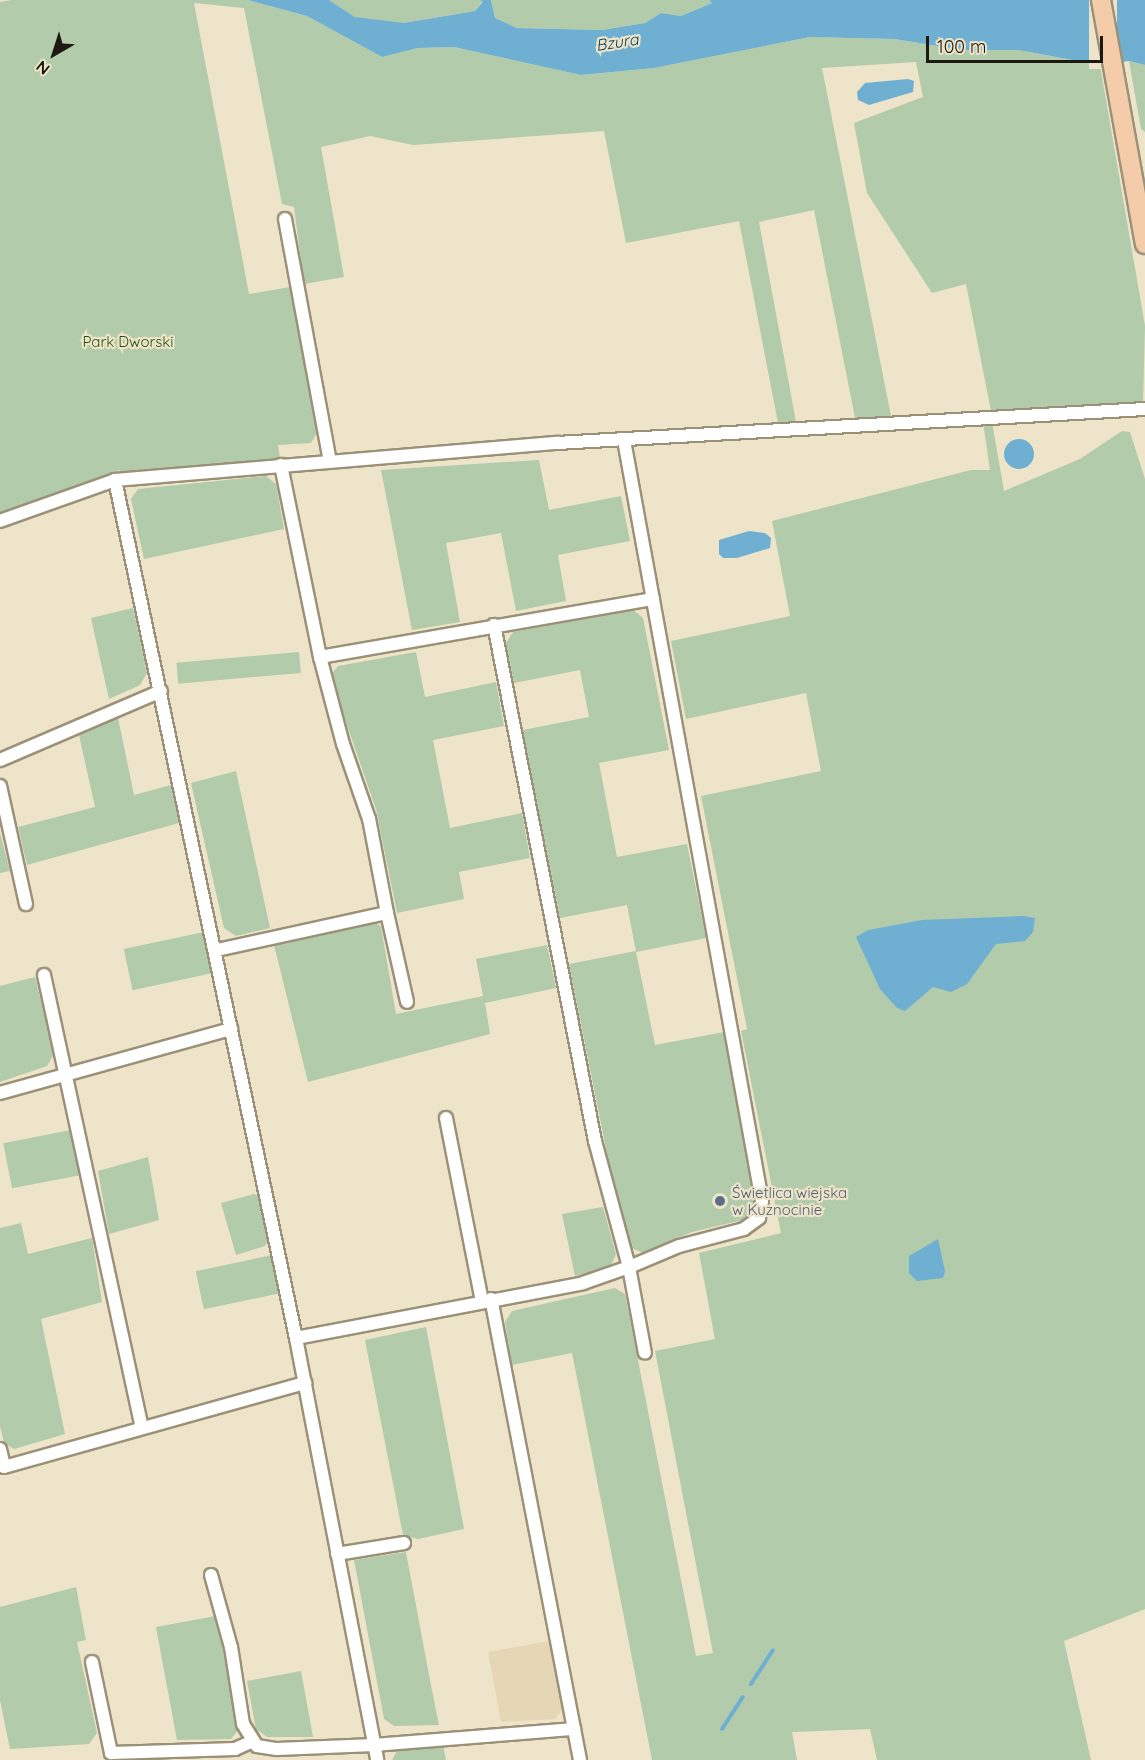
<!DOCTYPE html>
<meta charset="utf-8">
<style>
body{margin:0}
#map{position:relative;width:1145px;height:1760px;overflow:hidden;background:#eee4c9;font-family:Quicksand,sans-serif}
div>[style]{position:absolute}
.built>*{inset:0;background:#e5d7b6}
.green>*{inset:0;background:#b2cbab;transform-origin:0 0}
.water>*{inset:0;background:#6fb0d2}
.round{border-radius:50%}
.pier>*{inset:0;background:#eee4c9;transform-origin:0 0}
.stream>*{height:4px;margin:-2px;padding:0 2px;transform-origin:2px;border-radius:2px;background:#6fb0d2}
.roads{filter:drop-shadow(2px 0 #9b9178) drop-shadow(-2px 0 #9b9178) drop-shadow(0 2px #9b9178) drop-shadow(0 -2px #9b9178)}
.street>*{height:12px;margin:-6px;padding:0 6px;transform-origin:6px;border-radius:6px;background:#fff}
.primary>*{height:18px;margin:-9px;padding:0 9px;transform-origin:9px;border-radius:9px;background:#f4cca9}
.dots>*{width:16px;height:16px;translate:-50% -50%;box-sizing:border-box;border:3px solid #eee4c9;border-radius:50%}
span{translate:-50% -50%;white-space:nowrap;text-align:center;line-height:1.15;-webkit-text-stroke:4.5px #eee4c9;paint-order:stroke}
.park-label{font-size:15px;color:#22540f}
.service-label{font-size:15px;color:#4e5e75}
.left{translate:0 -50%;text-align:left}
.water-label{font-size:16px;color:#043e56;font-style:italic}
.north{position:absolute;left:24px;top:24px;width:60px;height:60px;-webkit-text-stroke:4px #eee4c9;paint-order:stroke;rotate:219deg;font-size:16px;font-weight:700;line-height:24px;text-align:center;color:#1d1910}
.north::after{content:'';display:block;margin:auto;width:21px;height:27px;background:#1d1910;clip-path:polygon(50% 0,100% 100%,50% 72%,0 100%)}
.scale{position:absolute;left:926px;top:36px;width:177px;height:27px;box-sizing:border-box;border:3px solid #1d1910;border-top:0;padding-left:8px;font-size:18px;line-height:21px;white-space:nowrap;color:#1d1910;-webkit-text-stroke:4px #eee4c9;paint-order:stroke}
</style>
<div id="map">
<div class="built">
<i style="clip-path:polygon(549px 1641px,562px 1710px,555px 1719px,501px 1722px,488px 1652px)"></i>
</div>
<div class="green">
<i style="clip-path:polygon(11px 0,248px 0,307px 16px,382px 57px,418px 48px,454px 47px,581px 75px,654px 68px,810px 37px,894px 39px,963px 50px,1018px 50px,1100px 65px,1145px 326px,1143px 403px,991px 411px,966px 284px,932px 293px,867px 193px,854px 123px,923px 97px,916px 62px,822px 68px,891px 416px,855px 418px,814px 210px,759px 222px,796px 422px,778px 423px,739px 221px,626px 243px,604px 131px,413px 145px,370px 136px,321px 147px,344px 277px,304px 284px,294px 207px,282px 204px,244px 8px,194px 3px,249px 294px,290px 287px,317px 433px,311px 443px,278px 445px,280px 458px,121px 473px,120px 470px,0 513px,0 2px)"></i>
<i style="clip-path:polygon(329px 0,480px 0,483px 2px,475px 11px,403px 23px,378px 23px,355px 17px)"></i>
<i style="clip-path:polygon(491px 0,709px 0,712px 3px,681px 16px,661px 13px,645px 23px,602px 30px,517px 28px,495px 18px)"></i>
<i style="clip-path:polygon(1129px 61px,1145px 65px,1145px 132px,1141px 129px)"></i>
<i style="clip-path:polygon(983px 422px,992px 422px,1004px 491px,1080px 459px,1122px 431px,1130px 432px,1145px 479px,1145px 1609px,1064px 1641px,1091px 1760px,877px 1760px,870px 1729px,792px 1732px,797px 1760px,652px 1760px,572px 1353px,512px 1365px,505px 1322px,512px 1311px,615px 1288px,625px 1294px,696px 1656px,713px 1653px,655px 1351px,715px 1339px,699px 1253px,781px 1233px,741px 1031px,747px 1029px,701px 796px,821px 771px,806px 693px,686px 719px,671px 641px,790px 616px,772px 521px,971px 470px,990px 470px)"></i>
<i style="clip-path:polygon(539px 460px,549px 510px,621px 496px,630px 541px,558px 555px,566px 601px,516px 611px,501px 533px,446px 543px,460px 622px,412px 630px,381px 470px)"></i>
<i style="clip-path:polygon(266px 476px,276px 484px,284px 529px,144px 559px,131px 499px,138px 489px)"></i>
<i style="clip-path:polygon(133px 608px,147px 673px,140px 685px,109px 699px,91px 618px)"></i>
<i style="clip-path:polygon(633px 610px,643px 618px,669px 750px,599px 763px,617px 857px,687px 844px,706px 938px,636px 952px,655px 1045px,724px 1032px,758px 1208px,751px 1218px,692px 1232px,643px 1253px,632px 1248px,608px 1159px,569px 964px,636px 951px,627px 905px,560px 918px,523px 730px,589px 717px,580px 670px,514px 683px,506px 643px,513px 632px)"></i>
<i style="left:299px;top:652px;width:21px;height:123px;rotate:85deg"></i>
<i style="clip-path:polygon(416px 652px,425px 697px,496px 682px,504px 726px,433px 740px,450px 828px,522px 813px,530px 858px,459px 872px,464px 899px,397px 913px,376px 809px,330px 676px,338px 666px)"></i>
<i style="clip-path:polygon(118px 718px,134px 795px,171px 785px,179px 823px,27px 865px,18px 827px,95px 807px,79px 735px)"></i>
<i style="clip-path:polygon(236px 771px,270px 928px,236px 936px,224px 928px,191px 783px)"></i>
<i style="clip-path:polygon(0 833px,10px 871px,0 873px)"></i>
<i style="clip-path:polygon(375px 921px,381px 927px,396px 1014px,483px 996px,476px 959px,547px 945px,556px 988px,485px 1003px,490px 1034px,308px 1082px,274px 945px)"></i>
<i style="left:204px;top:932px;width:42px;height:82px;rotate:78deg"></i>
<i style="clip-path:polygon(35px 977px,54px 1054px,47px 1066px,0 1082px,0 986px)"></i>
<i style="left:71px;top:1130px;width:46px;height:69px;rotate:79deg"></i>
<i style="clip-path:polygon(148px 1157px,159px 1220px,109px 1234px,98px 1171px)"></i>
<i style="clip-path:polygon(254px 1194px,260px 1197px,269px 1238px,265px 1246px,236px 1255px,221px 1203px)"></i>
<i style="clip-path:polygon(603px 1207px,616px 1254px,610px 1268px,575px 1276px,562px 1214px)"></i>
<i style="clip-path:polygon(21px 1223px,28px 1254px,92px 1238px,102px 1302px,41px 1319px,65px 1434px,14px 1449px,4px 1443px,0 1426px,0 1228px)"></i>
<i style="left:272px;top:1255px;width:39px;height:78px;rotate:78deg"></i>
<i style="clip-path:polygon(426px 1327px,464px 1529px,418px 1539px,403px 1535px,365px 1340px)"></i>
<i style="clip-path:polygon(406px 1552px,430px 1680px,439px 1725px,394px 1726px,384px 1719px,354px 1560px)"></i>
<i style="clip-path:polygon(76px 1587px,86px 1640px,77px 1642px,97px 1733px,89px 1744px,10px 1749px,0 1700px,0 1607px)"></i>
<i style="clip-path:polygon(216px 1616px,239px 1729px,231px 1739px,177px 1740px,156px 1627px)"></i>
<i style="clip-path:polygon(301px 1671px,313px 1737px,267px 1737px,256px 1729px,247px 1681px)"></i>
<i style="clip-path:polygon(443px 1746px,446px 1760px,392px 1760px,399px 1747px)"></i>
</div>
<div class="water">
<i style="clip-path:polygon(248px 0,329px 0,355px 17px,403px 23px,475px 11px,483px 2px,480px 0,491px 0,495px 18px,517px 28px,602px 30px,645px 23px,661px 13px,681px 16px,712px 3px,709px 0,1145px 0,1145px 65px,1129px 61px,1100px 65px,1018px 50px,963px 50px,894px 39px,810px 37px,654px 68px,581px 75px,454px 47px,418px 48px,382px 57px,307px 16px)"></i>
<i style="clip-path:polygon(908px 79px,914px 81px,913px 92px,869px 105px,858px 100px,857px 92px,865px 83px)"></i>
<i class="round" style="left:1004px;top:439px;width:30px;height:30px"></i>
<i style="clip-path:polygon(749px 531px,765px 533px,771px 538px,770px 548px,737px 558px,723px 558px,719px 554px,719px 540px)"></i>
<i style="clip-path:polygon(1023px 916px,1035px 918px,1033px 932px,1025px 941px,996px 944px,967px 984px,951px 992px,933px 987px,905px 1011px,897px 1008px,880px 989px,856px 937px,868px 930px,922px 920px)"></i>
<i style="clip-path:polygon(938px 1239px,945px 1271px,943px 1278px,917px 1281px,909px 1273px,909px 1256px)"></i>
</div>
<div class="pier">
<i style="left:1089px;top:0;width:28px;height:69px"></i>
</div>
<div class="stream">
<i style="left:751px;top:1684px;width:40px;rotate:-57.1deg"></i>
<i style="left:722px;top:1729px;width:38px;rotate:-57deg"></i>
</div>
<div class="roads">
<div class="street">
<i style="left:285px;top:219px;width:246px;rotate:79.5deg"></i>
<i style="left:624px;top:440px;width:773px;rotate:79.72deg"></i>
<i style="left:762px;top:1201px;width:17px;rotate:100deg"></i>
<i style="left:759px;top:1218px;width:19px;rotate:144deg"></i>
<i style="left:744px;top:1229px;width:67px;rotate:165.3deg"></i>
<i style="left:679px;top:1246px;width:54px;rotate:157.2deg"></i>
<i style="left:629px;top:1267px;width:87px;rotate:79.5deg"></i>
<i style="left:115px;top:480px;width:877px;rotate:78.09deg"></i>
<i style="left:296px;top:1338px;width:430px;rotate:79.1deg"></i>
<i style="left:0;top:521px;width:122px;rotate:-19.6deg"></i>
<i style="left:115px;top:480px;width:444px;rotate:-4.8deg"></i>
<i style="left:557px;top:443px;width:589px;rotate:-3.31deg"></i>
<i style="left:320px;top:657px;width:338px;rotate:-9.9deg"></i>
<i style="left:0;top:760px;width:175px;rotate:-23.2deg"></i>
<i style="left:0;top:786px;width:121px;rotate:77.6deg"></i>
<i style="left:387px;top:913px;width:91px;rotate:77.3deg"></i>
<i style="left:217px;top:950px;width:174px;rotate:-12.3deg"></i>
<i style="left:387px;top:913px;width:96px;rotate:-100.8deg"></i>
<i style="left:369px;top:819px;width:79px;rotate:-109.1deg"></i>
<i style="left:343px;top:744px;width:90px;rotate:-104.8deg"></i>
<i style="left:320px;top:657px;width:196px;rotate:-101.5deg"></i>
<i style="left:44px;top:975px;width:463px;rotate:77.8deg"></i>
<i style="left:0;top:1093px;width:240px;rotate:-15.5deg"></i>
<i style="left:446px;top:1118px;width:187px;rotate:78.9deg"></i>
<i style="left:296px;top:1338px;width:292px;rotate:-10.8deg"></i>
<i style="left:583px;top:1283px;width:49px;rotate:-19.2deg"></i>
<i style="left:629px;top:1267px;width:131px;rotate:-105.1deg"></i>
<i style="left:595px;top:1141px;width:526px;rotate:-101.07deg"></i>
<i style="left:0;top:1449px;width:18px;rotate:77deg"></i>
<i style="left:4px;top:1467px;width:313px;rotate:-15.6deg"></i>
<i style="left:337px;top:1554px;width:68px;rotate:-9.3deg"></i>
<i style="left:211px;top:1575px;width:75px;rotate:74.5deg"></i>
<i style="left:231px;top:1647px;width:78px;rotate:81.1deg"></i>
<i style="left:243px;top:1724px;width:26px;rotate:58deg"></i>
<i style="left:257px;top:1746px;width:20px;rotate:9deg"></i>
<i style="left:277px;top:1749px;width:97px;rotate:-2.4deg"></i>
<i style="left:374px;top:1745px;width:201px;rotate:-4.6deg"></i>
<i style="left:574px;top:1729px;width:438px;rotate:-100.9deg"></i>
<i style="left:92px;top:1662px;width:93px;rotate:78.2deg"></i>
<i style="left:111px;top:1753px;width:124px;rotate:-1.8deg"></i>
<i style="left:235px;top:1749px;width:20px;rotate:-24deg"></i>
<i style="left:574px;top:1729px;width:32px;rotate:79deg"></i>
</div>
<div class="primary">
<i style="left:1101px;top:0;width:248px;rotate:79.8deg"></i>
</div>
</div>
<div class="dots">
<i style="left:720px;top:1201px;background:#5c6f8a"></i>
</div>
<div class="park-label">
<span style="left:128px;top:342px">Park Dworski</span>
</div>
<div class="service-label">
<span class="left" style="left:732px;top:1201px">Świetlica wiejska<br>w Kuznocinie</span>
</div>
<div class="water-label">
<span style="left:617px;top:42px;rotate:-9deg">Bzura</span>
</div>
<div class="north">N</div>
<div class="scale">100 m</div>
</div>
